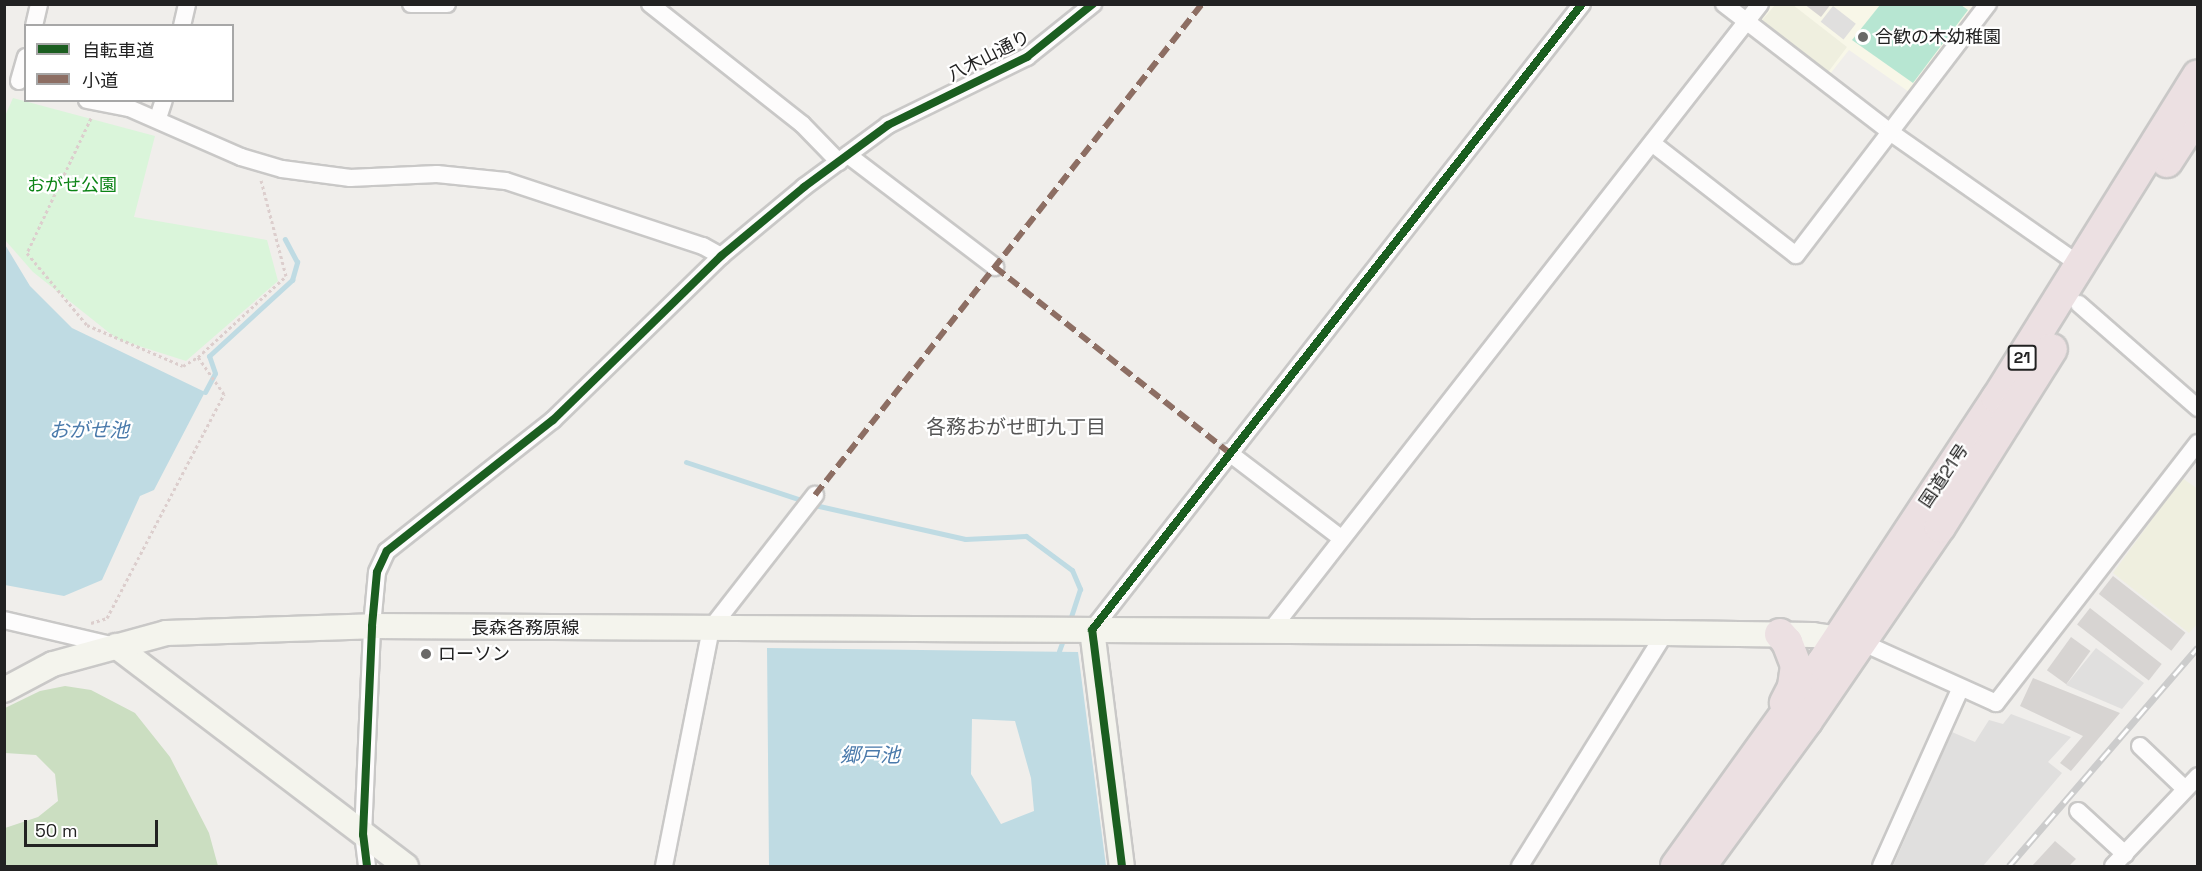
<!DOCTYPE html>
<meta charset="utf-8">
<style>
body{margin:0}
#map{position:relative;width:2202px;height:871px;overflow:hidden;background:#f0eeeb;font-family:"Space Grotesk","Noto Sans JP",sans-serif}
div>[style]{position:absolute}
.education>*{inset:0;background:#f8f7e8}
.farmland>*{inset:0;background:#efefdf}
.forest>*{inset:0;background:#cbdec1}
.park>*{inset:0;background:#daf5da}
.pitch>*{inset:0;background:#b7e6d2}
.parking>*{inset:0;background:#e0dfde;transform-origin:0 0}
.water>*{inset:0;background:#bfdbe3}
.stream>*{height:5px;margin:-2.5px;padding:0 2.5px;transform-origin:2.5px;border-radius:2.5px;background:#bfdbe3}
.building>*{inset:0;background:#d7d4d2;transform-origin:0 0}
.path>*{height:3px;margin-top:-1.5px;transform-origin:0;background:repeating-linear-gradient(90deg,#dccecd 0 3px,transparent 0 6px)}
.roads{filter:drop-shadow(2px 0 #c9c8c7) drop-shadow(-2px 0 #c9c8c7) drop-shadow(0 2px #c9c8c7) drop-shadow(0 -2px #c9c8c7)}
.street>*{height:16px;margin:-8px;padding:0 8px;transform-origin:8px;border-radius:8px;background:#fdfcfc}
.secondary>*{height:24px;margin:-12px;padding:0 12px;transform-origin:12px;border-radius:12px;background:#f4f4ed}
.highway>*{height:30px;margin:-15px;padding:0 15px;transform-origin:15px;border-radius:15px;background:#ece0e2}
.rail>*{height:7px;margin-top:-3.5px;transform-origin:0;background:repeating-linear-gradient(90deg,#fff 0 14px,#ccc 0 28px);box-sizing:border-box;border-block:2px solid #ccc}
.quiet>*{height:6px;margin-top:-3px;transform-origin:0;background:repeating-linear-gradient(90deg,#8d6e63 0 12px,transparent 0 18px)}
.cycleway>*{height:8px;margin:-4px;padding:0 4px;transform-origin:4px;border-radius:4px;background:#1b5e20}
.dots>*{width:16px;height:16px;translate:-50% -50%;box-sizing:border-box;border:3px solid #fff;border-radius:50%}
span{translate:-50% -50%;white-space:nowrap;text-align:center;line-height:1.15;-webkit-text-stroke:4.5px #fff;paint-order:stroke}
.shield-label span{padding:2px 4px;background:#fff;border:2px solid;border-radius:4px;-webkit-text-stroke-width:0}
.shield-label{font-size:16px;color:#222;font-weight:700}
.poi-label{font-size:18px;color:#222}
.left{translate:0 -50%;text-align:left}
.street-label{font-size:18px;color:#222}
.park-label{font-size:18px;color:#0c8416}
.neighbourhood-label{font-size:20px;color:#555}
.water-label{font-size:20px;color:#4a7aab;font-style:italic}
.frame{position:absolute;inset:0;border:6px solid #222;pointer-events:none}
.legend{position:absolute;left:24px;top:24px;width:210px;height:78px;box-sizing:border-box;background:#fff;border:2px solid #a7a7a7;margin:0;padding:8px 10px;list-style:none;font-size:18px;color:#222}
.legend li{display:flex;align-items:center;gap:12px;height:30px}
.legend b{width:30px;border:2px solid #a7a7a7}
.scale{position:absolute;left:24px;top:820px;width:134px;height:27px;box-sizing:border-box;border:3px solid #222;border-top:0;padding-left:8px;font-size:18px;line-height:21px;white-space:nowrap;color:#222;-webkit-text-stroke:4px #fff;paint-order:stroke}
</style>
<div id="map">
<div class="education">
<i style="clip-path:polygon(1771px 5px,1982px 5px,1912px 94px,1849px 50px,1826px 79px,1755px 25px)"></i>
</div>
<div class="farmland">
<i style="clip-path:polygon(1775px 5px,1793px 5px,1847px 47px,1826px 75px,1758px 25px)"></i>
<i style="clip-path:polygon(2182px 478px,2198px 489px,2197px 624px,2189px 633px,2113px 573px)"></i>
</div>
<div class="forest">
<i style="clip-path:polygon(65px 686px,91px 690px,135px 713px,170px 757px,209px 833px,218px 866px,5px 866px,5px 828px,38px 817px,58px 801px,55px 774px,36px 755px,5px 753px,5px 708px,40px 691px)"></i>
</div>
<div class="park">
<i style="clip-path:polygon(13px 98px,155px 136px,134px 217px,267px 240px,278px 281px,186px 361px,117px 339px,33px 272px,5px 240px,5px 116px)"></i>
</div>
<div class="pitch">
<i style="clip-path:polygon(1880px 5px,1961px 5px,1968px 10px,1913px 83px,1852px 40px)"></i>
</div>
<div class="parking">
<i style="left:1833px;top:6px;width:29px;height:20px;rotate:38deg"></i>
<i style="clip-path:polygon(2096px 648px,2144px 683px,2122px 709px,2066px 685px)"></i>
<i style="clip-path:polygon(2011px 714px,2071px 737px,2048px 762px,2062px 773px,1983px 866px,1893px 866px,1952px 732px,1975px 742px,1989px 720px,2003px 724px)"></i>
</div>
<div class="water">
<i style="clip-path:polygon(4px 243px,30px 286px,72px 328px,205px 392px,154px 490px,140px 496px,102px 580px,64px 596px,5px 585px)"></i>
<i style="clip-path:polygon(evenodd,767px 648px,1078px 652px,1106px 866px,769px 866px,767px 648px,972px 719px,1015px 721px,1031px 778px,1034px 811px,1001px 824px,971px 774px,972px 719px)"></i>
</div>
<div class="stream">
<i style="left:205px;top:392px;width:21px;rotate:-62deg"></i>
<i style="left:215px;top:373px;width:18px;rotate:-109deg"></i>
<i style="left:209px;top:356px;width:113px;rotate:-42.5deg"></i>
<i style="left:292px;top:280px;width:19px;rotate:-74deg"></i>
<i style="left:297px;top:262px;width:26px;rotate:-118deg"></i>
<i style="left:686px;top:462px;width:140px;rotate:18.3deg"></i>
<i style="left:819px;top:506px;width:150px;rotate:12.7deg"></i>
<i style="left:965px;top:539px;width:61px;rotate:-2.8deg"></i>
<i style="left:1026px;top:536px;width:57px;rotate:36.5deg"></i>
<i style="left:1072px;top:570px;width:21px;rotate:67deg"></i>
<i style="left:1080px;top:589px;width:35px;rotate:108deg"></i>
<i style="left:1059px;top:651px;width:15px;rotate:-70deg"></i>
</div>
<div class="building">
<i style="clip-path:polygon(1804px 4px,1831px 4px,1821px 17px)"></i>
<i style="left:2113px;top:576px;width:92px;height:23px;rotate:38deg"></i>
<i style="left:2090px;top:608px;width:91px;height:21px;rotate:38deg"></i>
<i style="left:2071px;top:637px;width:24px;height:41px;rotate:36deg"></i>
<i style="clip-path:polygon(2033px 678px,2120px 713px,2071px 771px,2060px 763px,2083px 736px,2020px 706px)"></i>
<i style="clip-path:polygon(2055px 841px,2076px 859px,2069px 866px,2032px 866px)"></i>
</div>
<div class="path">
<i style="left:91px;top:118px;width:149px;rotate:115.4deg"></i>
<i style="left:27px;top:253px;width:94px;rotate:50.2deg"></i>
<i style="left:87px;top:325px;width:104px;rotate:23.1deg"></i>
<i style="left:183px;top:366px;width:17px;rotate:-31deg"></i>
<i style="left:91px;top:623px;width:17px;rotate:-17deg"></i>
<i style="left:107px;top:618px;width:253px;rotate:-62.4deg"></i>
<i style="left:224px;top:394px;width:45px;rotate:-125.1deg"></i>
<i style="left:198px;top:357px;width:120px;rotate:-42.6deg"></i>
<i style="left:286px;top:276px;width:99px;rotate:-104.6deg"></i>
</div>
<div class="roads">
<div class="street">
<i style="left:411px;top:4px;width:36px"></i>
<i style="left:650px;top:4px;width:194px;rotate:38.3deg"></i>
<i style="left:802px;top:124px;width:53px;rotate:45.8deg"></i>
<i style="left:1724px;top:4px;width:210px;rotate:37.6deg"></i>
<i style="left:1890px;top:132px;width:232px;rotate:35deg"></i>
<i style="left:34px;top:26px;width:23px;rotate:-77deg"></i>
<i style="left:182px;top:26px;width:23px;rotate:-77deg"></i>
<i style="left:19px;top:81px;width:25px;rotate:-74deg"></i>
<i style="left:87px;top:100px;width:43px;rotate:10.8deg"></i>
<i style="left:129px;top:108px;width:122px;rotate:23.6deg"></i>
<i style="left:241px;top:157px;width:43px;rotate:16.3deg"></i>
<i style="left:282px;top:169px;width:69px;rotate:7.5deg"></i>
<i style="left:350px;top:178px;width:87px;rotate:-2.6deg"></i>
<i style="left:437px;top:174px;width:69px;rotate:5.8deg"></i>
<i style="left:506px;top:181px;width:207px;rotate:18.3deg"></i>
<i style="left:703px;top:246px;width:21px;rotate:29deg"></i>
<i style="left:158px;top:118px;width:19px;rotate:-72deg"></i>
<i style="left:1652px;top:143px;width:182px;rotate:37.9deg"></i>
<i style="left:1796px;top:255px;width:316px;rotate:-52.6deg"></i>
<i style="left:848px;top:155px;width:185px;rotate:37.3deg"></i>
<i style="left:2079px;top:304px;width:158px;rotate:41.2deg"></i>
<i style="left:1228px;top:452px;width:142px;rotate:37.3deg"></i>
<i style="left:4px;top:620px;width:114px;rotate:13.2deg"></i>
<i style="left:1092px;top:630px;width:795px;rotate:-51.95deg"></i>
<i style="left:1271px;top:630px;width:794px;rotate:-52deg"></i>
<i style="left:1861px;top:642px;width:148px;rotate:24.3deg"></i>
<i style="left:1996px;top:703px;width:329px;rotate:-52.2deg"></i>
<i style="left:2140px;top:746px;width:62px;rotate:43.7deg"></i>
<i style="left:2078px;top:811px;width:64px;rotate:42.5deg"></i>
<i style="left:367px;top:866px;width:31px;rotate:-97deg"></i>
<i style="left:363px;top:835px;width:209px;rotate:-87.5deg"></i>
<i style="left:372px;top:626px;width:54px;rotate:-84.7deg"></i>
<i style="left:377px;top:572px;width:23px;rotate:-65deg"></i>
<i style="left:387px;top:551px;width:211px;rotate:-38.3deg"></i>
<i style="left:553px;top:420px;width:235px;rotate:-44.3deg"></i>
<i style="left:721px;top:256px;width:108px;rotate:-39.7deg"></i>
<i style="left:804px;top:187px;width:104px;rotate:-36.4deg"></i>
<i style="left:888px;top:125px;width:155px;rotate:-26.1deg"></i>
<i style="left:1027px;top:57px;width:85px;rotate:-38.8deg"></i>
<i style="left:664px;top:866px;width:243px;rotate:-78.8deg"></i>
<i style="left:711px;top:628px;width:169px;rotate:-52deg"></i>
<i style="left:1520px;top:866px;width:274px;rotate:-58.1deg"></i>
<i style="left:1881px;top:866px;width:194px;rotate:-65.9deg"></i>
<i style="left:2113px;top:866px;width:124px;rotate:-46.6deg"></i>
</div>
<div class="secondary">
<i style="left:1092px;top:630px;width:238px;rotate:82.8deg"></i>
<i style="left:116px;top:646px;width:364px;rotate:37.2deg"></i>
<i style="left:4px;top:690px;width:55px;rotate:-28deg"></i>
<i style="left:53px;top:664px;width:117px;rotate:-15.3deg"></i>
<i style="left:166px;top:633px;width:206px;rotate:-1.9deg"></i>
<i style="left:372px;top:626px;width:1293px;rotate:0.31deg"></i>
<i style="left:1665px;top:633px;width:148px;rotate:0.8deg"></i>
<i style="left:1813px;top:635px;width:40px;rotate:8.5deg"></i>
</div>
<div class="highway">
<i style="left:2167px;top:162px;width:57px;rotate:-57.1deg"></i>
<i style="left:1780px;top:634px;width:11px;rotate:49deg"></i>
<i style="left:1787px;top:642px;width:25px;rotate:69deg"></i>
<i style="left:1796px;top:665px;width:22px;rotate:98deg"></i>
<i style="left:1793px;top:687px;width:18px;rotate:117deg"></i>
<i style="left:1676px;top:866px;width:250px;rotate:-54.3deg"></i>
<i style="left:1822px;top:663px;width:318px;rotate:-56.6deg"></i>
<i style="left:1997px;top:398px;width:380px;rotate:-58.1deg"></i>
<i style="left:1701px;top:866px;width:180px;rotate:-53.8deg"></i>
<i style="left:1807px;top:721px;width:235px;rotate:-55.6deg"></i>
<i style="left:1940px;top:527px;width:210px;rotate:-57.8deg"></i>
</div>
</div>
<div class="rail">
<i style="left:2009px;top:866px;width:289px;rotate:-49.2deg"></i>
</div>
<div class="quiet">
<i style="left:995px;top:267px;width:298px;rotate:38.4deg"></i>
<i style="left:815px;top:495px;width:625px;rotate:-51.76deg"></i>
</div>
<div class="cycleway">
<i style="left:367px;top:866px;width:31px;rotate:-97deg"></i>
<i style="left:363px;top:835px;width:209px;rotate:-87.5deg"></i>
<i style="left:372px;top:626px;width:54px;rotate:-84.7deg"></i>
<i style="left:377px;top:572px;width:23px;rotate:-65deg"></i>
<i style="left:387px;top:551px;width:211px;rotate:-38.3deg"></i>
<i style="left:553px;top:420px;width:235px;rotate:-44.3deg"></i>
<i style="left:721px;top:256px;width:108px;rotate:-39.7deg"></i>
<i style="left:804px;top:187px;width:104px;rotate:-36.4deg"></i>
<i style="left:888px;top:125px;width:155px;rotate:-26.1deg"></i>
<i style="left:1027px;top:57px;width:85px;rotate:-38.8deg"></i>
<i style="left:1122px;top:866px;width:238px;rotate:-97.2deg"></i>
<i style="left:1092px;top:630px;width:795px;rotate:-51.95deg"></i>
</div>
<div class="dots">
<i style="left:1863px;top:37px;background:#6a6968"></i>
<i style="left:426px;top:654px;background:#6a6968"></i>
</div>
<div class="shield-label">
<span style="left:2022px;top:358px">21</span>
</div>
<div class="poi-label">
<span class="left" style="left:1875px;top:37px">合歓の木幼稚園</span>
<span class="left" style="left:438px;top:654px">ローソン</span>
</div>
<div class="street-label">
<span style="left:989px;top:56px;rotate:-27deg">八木山通り</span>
<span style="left:1944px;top:476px;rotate:-56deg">国道21号</span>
<span style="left:525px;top:628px">長森各務原線</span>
</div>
<div class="park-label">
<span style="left:72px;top:185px">おがせ公園</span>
</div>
<div class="neighbourhood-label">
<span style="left:1016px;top:427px">各務おがせ町九丁目</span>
</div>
<div class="water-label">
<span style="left:89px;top:430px">おがせ池</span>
<span style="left:870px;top:755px">郷戸池</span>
</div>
<div class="frame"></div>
<ul class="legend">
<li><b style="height:8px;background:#1b5e20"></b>自転車道</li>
<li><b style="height:8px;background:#8d6e63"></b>小道</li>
</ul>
<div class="scale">50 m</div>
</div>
